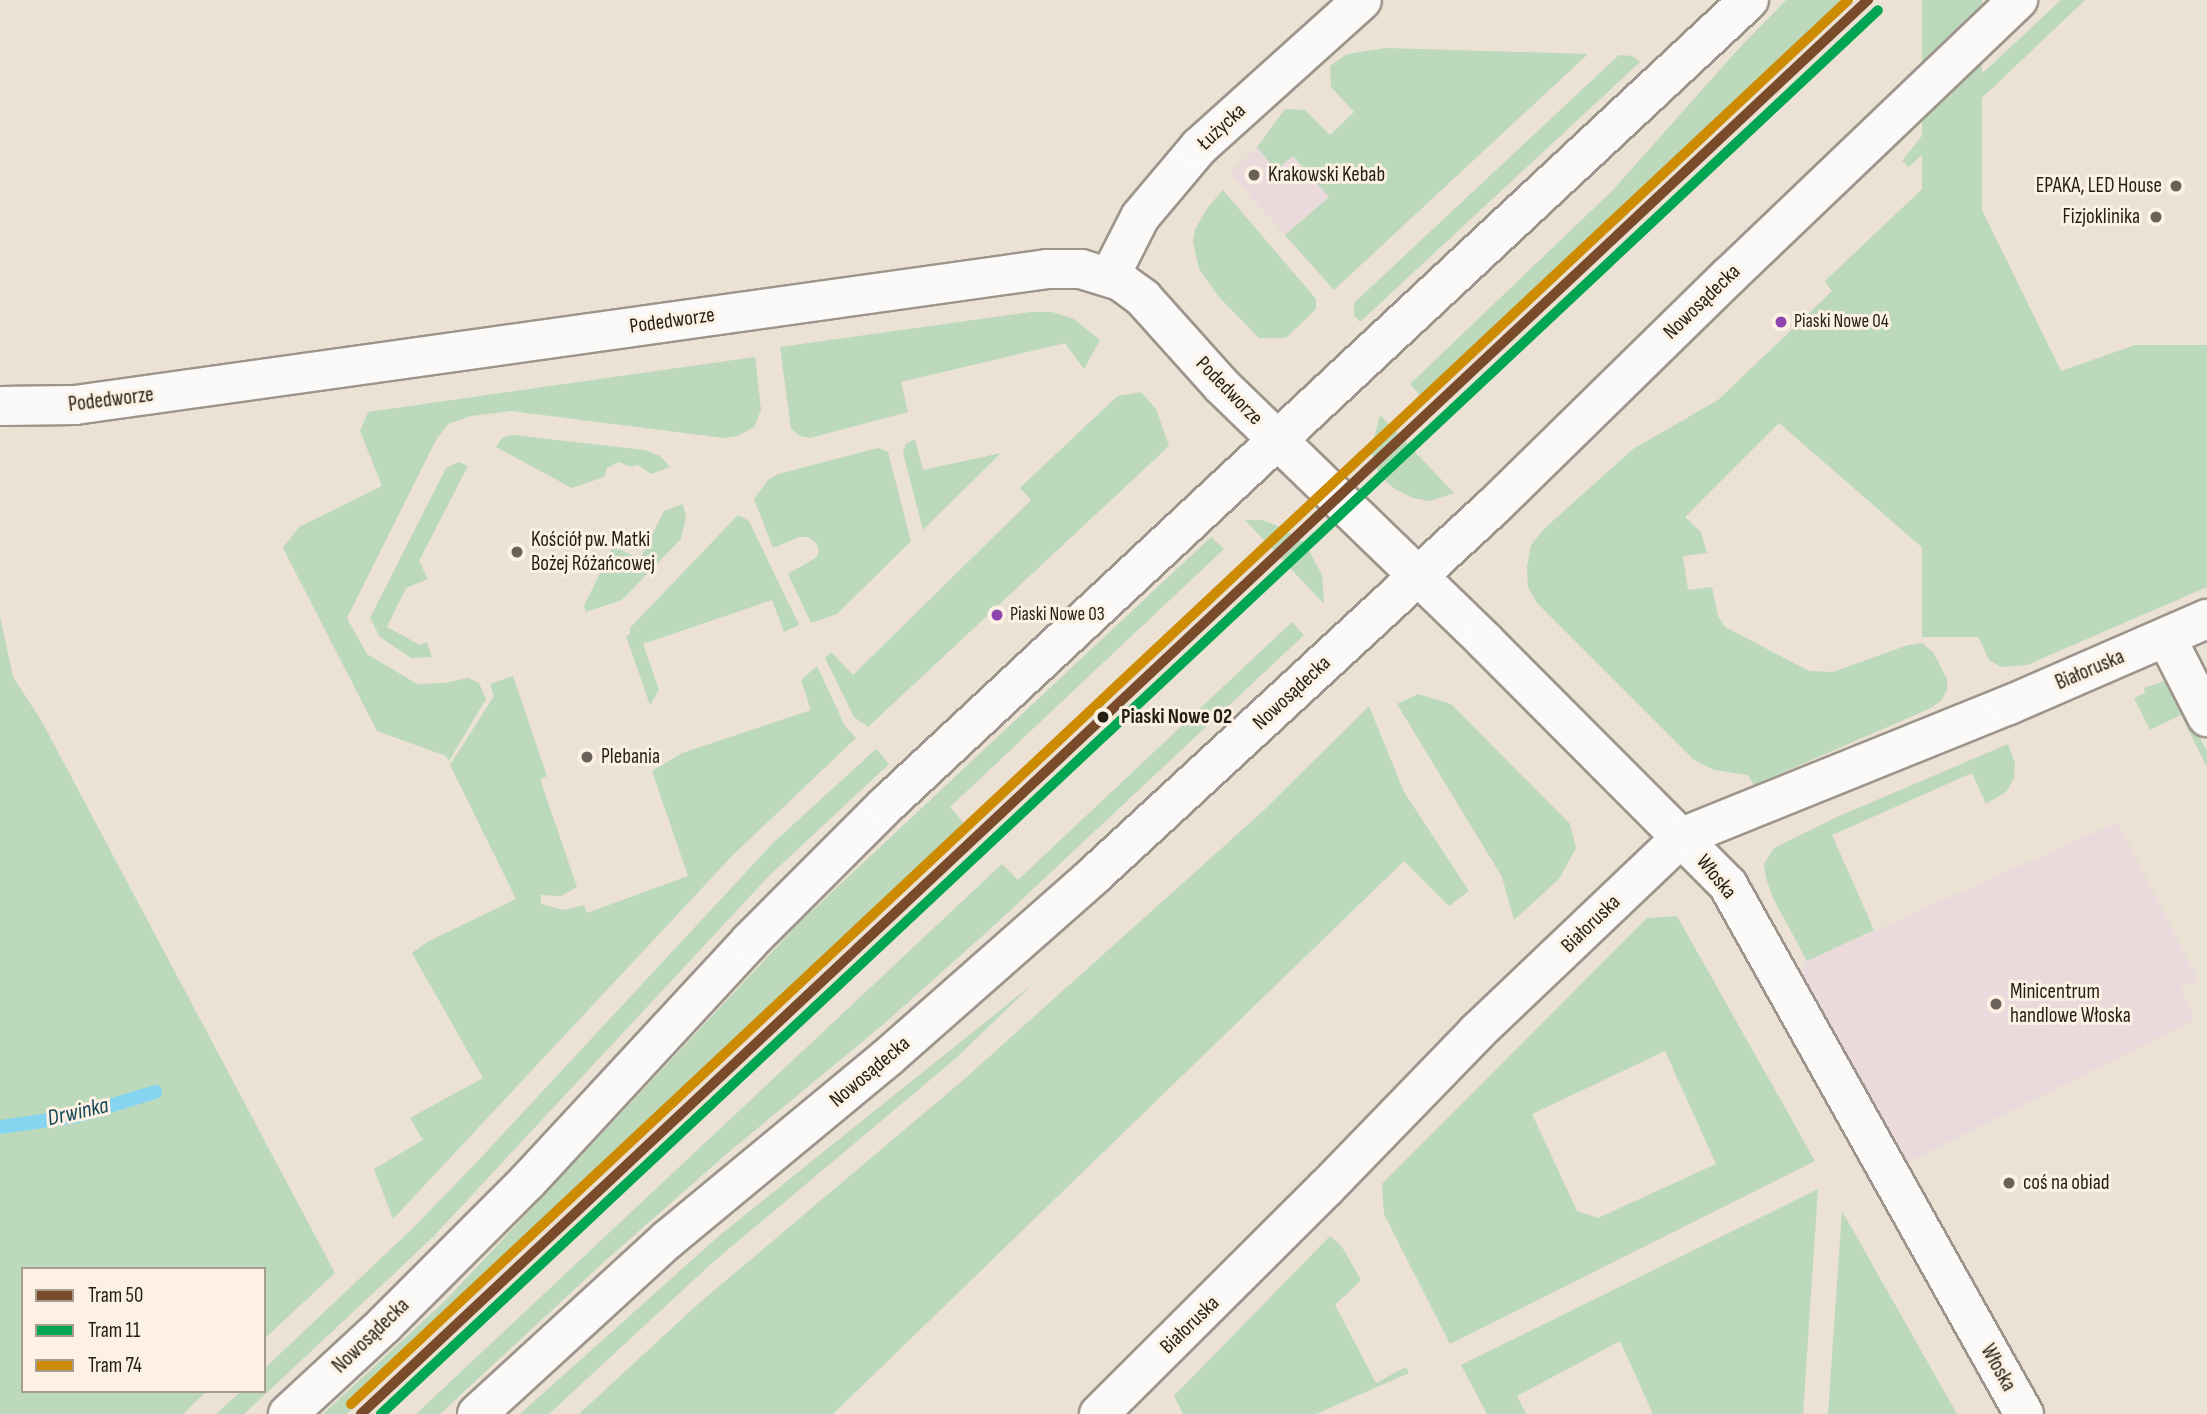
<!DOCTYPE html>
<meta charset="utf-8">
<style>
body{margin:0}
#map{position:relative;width:2207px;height:1414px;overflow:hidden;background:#ebe1d4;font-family:"Sofia Sans Condensed",sans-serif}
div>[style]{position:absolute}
.commercial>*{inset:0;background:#eadadc}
.green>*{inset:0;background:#bcd9bb;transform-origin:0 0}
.stream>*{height:14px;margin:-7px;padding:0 7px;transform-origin:7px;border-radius:7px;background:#85d4f0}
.roads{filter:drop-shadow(2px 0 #9d958b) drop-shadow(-2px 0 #9d958b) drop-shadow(0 2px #9d958b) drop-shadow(0 -2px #9d958b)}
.street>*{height:38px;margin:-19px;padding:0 19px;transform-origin:19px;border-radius:19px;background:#fcfaf9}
.secondary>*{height:38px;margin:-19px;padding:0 19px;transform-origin:19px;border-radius:19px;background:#fcfaf9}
.tram-1>*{height:10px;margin:-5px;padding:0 5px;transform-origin:5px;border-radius:5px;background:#7a4b2a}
.tram-2>*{height:10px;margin:-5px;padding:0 5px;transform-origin:5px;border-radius:5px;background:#00a651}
.tram-3>*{height:10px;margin:-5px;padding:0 5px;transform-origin:5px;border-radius:5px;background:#cd8b04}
.dots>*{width:19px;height:19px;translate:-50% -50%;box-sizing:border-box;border:4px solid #fcf1e2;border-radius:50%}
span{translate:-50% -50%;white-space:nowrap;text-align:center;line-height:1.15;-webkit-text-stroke:6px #fcf1e2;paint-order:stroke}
.bus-label{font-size:19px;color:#241e15}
.left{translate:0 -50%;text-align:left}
.street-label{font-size:21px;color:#241e15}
.poi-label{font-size:21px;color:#241e15}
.right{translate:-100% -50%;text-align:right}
.stop-label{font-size:21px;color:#241e15;font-weight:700}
.water-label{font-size:23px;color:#15475a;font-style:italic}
.legend{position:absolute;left:21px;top:1267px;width:245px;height:126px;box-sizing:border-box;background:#fcf1e2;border:2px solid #a69d90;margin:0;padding:9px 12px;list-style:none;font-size:21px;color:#241e15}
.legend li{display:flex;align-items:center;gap:14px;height:35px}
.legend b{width:35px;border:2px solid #a69d90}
</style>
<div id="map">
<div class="commercial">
<i style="clip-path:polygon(1257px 147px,1276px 170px,1293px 156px,1329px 197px,1285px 235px,1229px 173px)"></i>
<i style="clip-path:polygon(2118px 822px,2198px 980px,2180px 989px,2195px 1019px,1894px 1169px,1793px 985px,1807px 961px)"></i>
</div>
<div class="green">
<i style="clip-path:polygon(1786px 0,1850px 0,1424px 400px,1410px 384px,1613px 190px,1742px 45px)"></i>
<i style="left:1922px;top:0;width:60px;height:637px"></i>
<i style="clip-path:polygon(2061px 0,2085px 0,1909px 167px,1902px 161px,1939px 114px)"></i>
<i style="clip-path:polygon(1386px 48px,1588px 54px,1334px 290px,1285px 235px,1329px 197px,1293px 156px,1276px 170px,1257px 147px,1285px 109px,1305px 110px,1330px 135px,1354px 112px,1331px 87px,1330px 66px,1347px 54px)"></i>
<i style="clip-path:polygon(1619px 55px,1632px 56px,1640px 62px,1360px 322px,1354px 315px,1354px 303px)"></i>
<i style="clip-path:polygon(1956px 157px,2061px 371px,2135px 345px,2207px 345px,2207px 587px,2027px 665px,2001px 667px,1989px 660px,1948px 570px,1779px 423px,1685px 517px,1701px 532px,1707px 553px,1683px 556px,1688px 590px,1712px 587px,1718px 616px,1725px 627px,1809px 671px,1833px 672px,1908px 645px,1922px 643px,1933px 652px,1947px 679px,1947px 690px,1941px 701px,1929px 709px,1754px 785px,1748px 775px,1714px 770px,1694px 760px,1537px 603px,1528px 587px,1527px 567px,1531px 545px,1545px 528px,1633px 449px,1718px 400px,1832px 291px,1825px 281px)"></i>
<i style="clip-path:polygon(1223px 190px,1316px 299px,1316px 309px,1286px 338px,1259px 338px,1219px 297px,1199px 269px,1193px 242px,1195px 229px,1208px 207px)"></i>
<i style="clip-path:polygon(1031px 312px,1052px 312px,1074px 319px,1100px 340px,1084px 369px,1065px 343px,901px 382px,908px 412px,810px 438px,800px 436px,791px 429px,780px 347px)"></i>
<i style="clip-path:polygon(755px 357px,761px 410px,754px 427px,738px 436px,724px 438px,511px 411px,471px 416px,448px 424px,436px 440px,347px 618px,367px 654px,417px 684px,444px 683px,468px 678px,479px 683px,486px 699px,449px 761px,446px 756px,377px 731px,283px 548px,299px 527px,382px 486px,360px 431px,368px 412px)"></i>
<i style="clip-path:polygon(1141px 392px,1156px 409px,1169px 446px,868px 727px,854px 717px,825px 658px,831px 652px,853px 675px,1031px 500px,1020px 488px,1110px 403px,1118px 396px)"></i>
<i style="clip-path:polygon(1380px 415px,1454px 493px,1430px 501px,1413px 498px,1395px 489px,1379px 475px,1371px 450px)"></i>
<i style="clip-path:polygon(513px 435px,645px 450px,660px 456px,670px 467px,651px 474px,638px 465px,631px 467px,619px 462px,607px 468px,604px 477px,572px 488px,496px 447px,502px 438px)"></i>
<i style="clip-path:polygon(915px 439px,923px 470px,1001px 453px,923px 530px,903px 453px,906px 444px)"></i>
<i style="clip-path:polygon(878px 448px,888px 452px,911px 541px,837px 614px,811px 623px,788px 574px,817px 557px,819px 550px,816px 543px,807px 537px,799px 537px,773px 548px,754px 499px,768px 480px,778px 474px)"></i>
<i style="clip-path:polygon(459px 462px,468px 466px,419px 561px,428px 579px,406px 588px,387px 627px,420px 645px,427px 642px,432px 657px,411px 658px,380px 637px,370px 618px,446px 468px)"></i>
<i style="clip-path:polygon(683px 504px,686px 518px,681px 539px,622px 600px,586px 612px,584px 606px,613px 546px,640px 559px,664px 511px)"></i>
<i style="clip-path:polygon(738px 515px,749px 521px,799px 625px,784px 632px,772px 600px,643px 644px,659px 690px,650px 705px,626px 636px,630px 634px,630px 628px)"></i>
<i style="clip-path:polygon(1245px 520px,1262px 520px,1281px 527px,1305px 543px,1322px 575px,1324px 604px)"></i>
<i style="clip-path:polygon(1211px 537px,1224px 549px,950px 807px,969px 829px,347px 1414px,323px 1414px,446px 1300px,800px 922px)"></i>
<i style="clip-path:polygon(0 616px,13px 677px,41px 720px,335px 1273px,264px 1339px,264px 1269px,23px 1269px,23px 1391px,207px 1391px,183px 1414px,0 1414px)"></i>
<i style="clip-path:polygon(1292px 622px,1304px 635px,1000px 920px,885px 1023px,730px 1151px,606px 1260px,440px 1414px,416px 1414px,1002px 864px,1018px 880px)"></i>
<i style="clip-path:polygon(817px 666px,845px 726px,856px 738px,732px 856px,393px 1219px,374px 1169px,423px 1140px,410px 1118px,483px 1078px,412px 953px,429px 941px,516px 899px,450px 765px,494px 696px,490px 684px,513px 676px,547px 776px,540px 779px,577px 887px,561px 896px,541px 895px,541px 904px,563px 910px,584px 905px,587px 913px,688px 876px,652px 771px,682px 753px,811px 710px,801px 680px)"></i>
<i style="clip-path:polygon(2165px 681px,2172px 685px,2207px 751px,2207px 767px,2181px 715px,2150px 730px,2134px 698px,2145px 693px,2144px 688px)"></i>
<i style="clip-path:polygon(1418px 694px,1451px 704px,1570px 824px,1576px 848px,1559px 879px,1514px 920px,1502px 877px,1397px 704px)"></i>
<i style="clip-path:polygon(1369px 706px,1404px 792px,1469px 891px,1449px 906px,1404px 861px,833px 1414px,579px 1414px,697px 1305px,961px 1082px,1261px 813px)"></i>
<i style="clip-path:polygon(2008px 744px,2015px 763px,2014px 778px,2007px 791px,1986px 804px,1972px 773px,1832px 835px,1874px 930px,1807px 961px,1773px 898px,1766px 878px,1764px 864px,1774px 848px,1837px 817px)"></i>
<i style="clip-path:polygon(876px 749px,889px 764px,769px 876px,432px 1238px,244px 1414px,216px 1414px,241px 1391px,264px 1391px,264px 1369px,414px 1227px,476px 1163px,773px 843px)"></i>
<i style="clip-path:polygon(evenodd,1677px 916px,1815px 1161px,1450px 1344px,1384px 1214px,1382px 1184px,1647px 918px,1677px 916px,1665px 1051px,1716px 1164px,1598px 1218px,1577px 1211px,1532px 1114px,1665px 1051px)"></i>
<i style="clip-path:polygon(1034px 983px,955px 1059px,712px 1263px,549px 1414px,520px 1414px,720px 1235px)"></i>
<i style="clip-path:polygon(1818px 1189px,1803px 1414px,1653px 1414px,1620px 1341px,1517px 1396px,1526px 1414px,1487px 1414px,1461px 1365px)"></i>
<i style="clip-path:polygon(1842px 1211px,1957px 1414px,1828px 1414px)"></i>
<i style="clip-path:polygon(1330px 1236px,1342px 1247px,1361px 1280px,1335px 1305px,1376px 1383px,1406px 1367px,1409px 1373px,1316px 1414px,1183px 1414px,1174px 1396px)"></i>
</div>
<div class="stream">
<i style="left:0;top:1127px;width:78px;rotate:-8.1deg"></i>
<i style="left:77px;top:1116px;width:82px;rotate:-17.1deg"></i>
</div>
<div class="roads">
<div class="street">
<i style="left:1110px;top:276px;width:66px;rotate:-63deg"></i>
<i style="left:1140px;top:217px;width:92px;rotate:-49.9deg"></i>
<i style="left:1199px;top:147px;width:219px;rotate:-42deg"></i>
<i style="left:0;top:406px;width:75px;rotate:-0.8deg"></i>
<i style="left:75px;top:405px;width:981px;rotate:-7.96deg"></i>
<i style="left:1047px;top:269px;width:34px"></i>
<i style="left:1081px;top:269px;width:41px;rotate:17.1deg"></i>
<i style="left:1120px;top:281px;width:29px;rotate:36deg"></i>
<i style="left:1143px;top:298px;width:118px;rotate:48.1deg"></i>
<i style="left:1222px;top:386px;width:366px;rotate:44.1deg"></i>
<i style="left:1485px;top:641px;width:344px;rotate:45.1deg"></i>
<i style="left:1728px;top:885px;width:606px;rotate:60.77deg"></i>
<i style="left:2166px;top:637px;width:90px;rotate:62.9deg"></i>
<i style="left:1099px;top:1414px;width:320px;rotate:-44.9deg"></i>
<i style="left:1326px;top:1188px;width:217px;rotate:-45.9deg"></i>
<i style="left:1477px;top:1032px;width:283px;rotate:-43.6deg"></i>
<i style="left:1682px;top:837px;width:353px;rotate:-22deg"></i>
<i style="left:2009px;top:705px;width:216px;rotate:-23.5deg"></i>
</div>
<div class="secondary">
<i style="left:288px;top:1414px;width:131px;rotate:-42.8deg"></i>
<i style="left:384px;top:1325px;width:202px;rotate:-45deg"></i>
<i style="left:527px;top:1182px;width:328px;rotate:-47.2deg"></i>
<i style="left:750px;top:941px;width:192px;rotate:-45deg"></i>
<i style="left:886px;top:805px;width:1180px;rotate:-43.01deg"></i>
<i style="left:477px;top:1414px;width:258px;rotate:-42.5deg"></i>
<i style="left:667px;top:1240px;width:286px;rotate:-39.6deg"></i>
<i style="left:887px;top:1058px;width:272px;rotate:-41.4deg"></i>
<i style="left:1091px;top:878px;width:550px;rotate:-42.72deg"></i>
<i style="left:1495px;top:505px;width:327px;rotate:-44.4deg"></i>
<i style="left:1729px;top:276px;width:400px;rotate:-43.7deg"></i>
</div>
</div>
<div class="tram-1">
<i style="left:361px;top:1414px;width:2067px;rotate:-43.18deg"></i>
</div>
<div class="tram-2">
<i style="left:381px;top:1414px;width:2052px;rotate:-43.16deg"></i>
</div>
<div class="tram-3">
<i style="left:351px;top:1404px;width:2052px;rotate:-43.16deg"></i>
</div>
<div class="dots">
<i style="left:1254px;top:175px;background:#6a6258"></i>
<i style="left:2176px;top:186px;background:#6a6258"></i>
<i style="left:2156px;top:217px;background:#6a6258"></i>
<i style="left:1781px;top:322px;background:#8e44ad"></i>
<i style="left:517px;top:552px;background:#6a6258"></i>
<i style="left:997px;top:615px;background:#8e44ad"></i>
<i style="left:1103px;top:717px;background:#241e15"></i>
<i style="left:587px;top:757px;background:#6a6258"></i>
<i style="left:1996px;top:1004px;background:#6a6258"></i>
<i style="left:2009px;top:1183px;background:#6a6258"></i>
</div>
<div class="bus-label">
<span class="left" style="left:1794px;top:322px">Piaski Nowe 04</span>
<span class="left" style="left:1010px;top:615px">Piaski Nowe 03</span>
</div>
<div class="street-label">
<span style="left:1222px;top:127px;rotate:-43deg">Łużycka</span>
<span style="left:1702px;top:302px;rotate:-44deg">Nowosądecka</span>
<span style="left:672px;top:321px;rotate:-8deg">Podedworze</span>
<span style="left:1229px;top:391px;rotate:46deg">Podedworze</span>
<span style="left:111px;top:400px;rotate:-7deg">Podedworze</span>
<span style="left:2090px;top:670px;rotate:-23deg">Białoruska</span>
<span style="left:1292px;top:693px;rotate:-43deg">Nowosądecka</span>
<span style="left:1716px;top:877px;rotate:51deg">Włoska</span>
<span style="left:1591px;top:924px;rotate:-44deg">Białoruska</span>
<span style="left:870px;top:1072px;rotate:-40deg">Nowosądecka</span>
<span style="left:1190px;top:1325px;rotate:-44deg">Białoruska</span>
<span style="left:371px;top:1336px;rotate:-44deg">Nowosądecka</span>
<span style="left:1998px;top:1368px;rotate:61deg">Włoska</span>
</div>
<div class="poi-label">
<span class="left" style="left:1268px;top:175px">Krakowski Kebab</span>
<span class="right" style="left:2162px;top:186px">EPAKA, LED House</span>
<span class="right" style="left:2140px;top:217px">Fizjoklinika</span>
<span class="left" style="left:531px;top:552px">Kościół pw. Matki<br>Bożej Różańcowej</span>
<span class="left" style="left:601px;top:757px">Plebania</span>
<span class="left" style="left:2010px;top:1004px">Minicentrum<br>handlowe Włoska</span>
<span class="left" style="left:2023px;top:1183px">coś na obiad</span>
</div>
<div class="stop-label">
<span class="left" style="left:1121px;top:717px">Piaski Nowe 02</span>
</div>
<div class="water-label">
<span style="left:78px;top:1112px;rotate:-13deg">Drwinka</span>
</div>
<ul class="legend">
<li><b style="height:9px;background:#7a4b2a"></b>Tram 50</li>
<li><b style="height:9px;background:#00a651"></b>Tram 11</li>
<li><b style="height:9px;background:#cd8b04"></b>Tram 74</li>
</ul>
</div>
